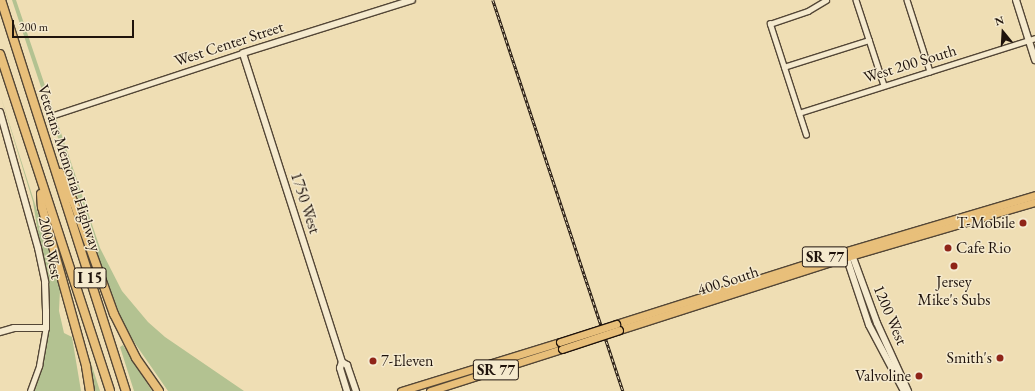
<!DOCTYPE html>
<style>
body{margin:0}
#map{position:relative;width:1035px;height:391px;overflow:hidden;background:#efdeb4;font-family:"EB Garamond",serif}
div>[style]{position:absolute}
.green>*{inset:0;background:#b3c291}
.roads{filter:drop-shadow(1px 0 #534636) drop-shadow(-1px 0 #534636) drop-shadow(0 1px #534636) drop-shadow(0 -1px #534636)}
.street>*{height:4.5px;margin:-2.25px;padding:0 2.25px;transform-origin:2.25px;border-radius:2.25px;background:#f5eace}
.secondary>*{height:6px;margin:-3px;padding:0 3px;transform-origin:3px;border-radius:3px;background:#f5eace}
.primary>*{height:7px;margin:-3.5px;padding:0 3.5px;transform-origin:3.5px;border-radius:3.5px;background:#e8bf7a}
.highway>*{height:8px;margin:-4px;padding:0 4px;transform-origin:4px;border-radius:4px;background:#e8bf7a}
.rail>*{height:2.5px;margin-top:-1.25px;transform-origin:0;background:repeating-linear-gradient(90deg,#f5eace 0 3px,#1f130c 0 6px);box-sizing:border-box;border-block:1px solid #1f130c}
.bridges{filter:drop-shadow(1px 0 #1f130c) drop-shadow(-1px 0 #1f130c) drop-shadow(0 1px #1f130c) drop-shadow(0 -1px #1f130c)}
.primary-bridge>*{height:7px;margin:-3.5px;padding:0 3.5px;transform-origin:3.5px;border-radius:3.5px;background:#e8bf7a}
.dots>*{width:11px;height:11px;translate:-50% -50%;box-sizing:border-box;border:2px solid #f5eace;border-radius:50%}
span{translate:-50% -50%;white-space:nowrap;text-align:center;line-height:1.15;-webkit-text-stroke:3px #f5eace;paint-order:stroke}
.shield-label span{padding:1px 3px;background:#f5eace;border:1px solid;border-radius:3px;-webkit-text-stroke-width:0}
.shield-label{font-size:15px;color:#1f130c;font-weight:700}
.street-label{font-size:16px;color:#1f130c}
.poi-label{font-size:16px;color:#1f130c}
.right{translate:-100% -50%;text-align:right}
.left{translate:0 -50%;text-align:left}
.north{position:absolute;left:983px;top:12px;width:40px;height:40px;-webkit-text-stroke:3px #f5eace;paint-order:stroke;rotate:342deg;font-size:11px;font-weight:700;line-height:16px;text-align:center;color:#1f130c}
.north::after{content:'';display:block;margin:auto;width:14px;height:18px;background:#1f130c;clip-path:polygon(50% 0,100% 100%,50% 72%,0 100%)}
.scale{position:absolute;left:12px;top:20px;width:122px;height:18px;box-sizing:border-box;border:2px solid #1f130c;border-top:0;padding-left:5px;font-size:12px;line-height:14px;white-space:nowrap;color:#1f130c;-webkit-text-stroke:3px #f5eace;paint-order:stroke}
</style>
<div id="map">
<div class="green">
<i style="clip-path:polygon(12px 0,16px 0,100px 248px,122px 291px,148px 322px,165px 337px,244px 391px,168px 391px,134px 342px,121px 318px,95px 249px)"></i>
<i style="clip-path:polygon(0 94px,55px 267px,60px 290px,59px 311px,64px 333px,72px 337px,81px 391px,34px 391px,45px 354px,48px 295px,33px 202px)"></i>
<i style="clip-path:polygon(123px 345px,136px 366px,152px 391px,134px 391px,120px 347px)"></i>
<i style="clip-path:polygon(89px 357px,100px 391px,93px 391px,87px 358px)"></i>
</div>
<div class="roads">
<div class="street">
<i style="left:856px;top:0;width:89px;rotate:71.8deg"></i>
<i style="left:907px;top:0;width:75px;rotate:72.1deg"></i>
<i style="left:784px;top:67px;width:89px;rotate:-17.6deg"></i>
<i style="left:799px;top:113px;width:248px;rotate:-17.6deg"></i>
<i style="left:54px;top:115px;width:199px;rotate:-18.2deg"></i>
<i style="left:806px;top:135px;width:117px;rotate:-108deg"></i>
<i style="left:770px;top:24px;width:40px;rotate:-18.9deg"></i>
<i style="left:808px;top:11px;width:21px;rotate:-31deg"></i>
<i style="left:30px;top:391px;width:27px;rotate:-70deg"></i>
<i style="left:39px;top:366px;width:39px;rotate:-80deg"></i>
</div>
<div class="secondary">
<i style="left:1016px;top:0;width:63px;rotate:72.4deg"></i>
<i style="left:0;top:112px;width:141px;rotate:74.4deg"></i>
<i style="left:38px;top:248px;width:35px;rotate:78deg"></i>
<i style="left:45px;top:282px;width:29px;rotate:88deg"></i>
<i style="left:46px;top:311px;width:17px;rotate:90deg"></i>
<i style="left:46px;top:328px;width:32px;rotate:180deg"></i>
<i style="left:14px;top:328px;width:15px;rotate:164deg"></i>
<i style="left:851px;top:252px;width:76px;rotate:69.9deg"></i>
<i style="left:877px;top:323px;width:75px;rotate:65.5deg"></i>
<i style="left:845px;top:253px;width:76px;rotate:71.6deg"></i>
<i style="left:869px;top:325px;width:75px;rotate:62.1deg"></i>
<i style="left:342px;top:362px;width:6px;rotate:31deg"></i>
<i style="left:347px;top:365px;width:28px;rotate:71deg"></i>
<i style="left:347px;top:391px;width:24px;rotate:-107deg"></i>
<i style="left:340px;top:368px;width:6px;rotate:-72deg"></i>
<i style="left:342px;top:362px;width:324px;rotate:-107.8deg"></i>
<i style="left:243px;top:53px;width:177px;rotate:-17.4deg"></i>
</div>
<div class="primary">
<i style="left:616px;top:324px;width:228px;rotate:-17.6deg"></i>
<i style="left:833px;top:255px;width:211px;rotate:-16.5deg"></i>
<i style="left:619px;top:330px;width:239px;rotate:-17.8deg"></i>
<i style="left:847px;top:257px;width:196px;rotate:-16.3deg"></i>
<i style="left:401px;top:391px;width:166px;rotate:-17.1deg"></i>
<i style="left:430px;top:391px;width:139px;rotate:-17.7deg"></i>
</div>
<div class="highway">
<i style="left:1px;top:0;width:410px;rotate:72.3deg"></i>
<i style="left:0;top:54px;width:354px;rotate:71.9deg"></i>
<i style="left:60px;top:173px;width:33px;rotate:65deg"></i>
<i style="left:74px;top:203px;width:118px;rotate:70.2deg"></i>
<i style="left:114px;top:314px;width:49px;rotate:63.4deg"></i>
<i style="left:136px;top:358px;width:40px;rotate:55.1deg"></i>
<i style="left:41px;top:194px;width:13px;rotate:86deg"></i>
<i style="left:42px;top:207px;width:165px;rotate:74.5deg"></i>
<i style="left:86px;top:366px;width:25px;rotate:81deg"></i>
</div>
</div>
<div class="rail">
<i style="left:493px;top:0;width:412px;rotate:71.6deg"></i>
</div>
<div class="bridges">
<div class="primary-bridge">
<i style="left:560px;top:342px;width:59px;rotate:-17.8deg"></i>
<i style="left:562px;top:349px;width:60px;rotate:-18.4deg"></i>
</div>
</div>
<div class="dots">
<i style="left:1023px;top:223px;background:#8f2418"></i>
<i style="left:948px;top:248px;background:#8f2418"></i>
<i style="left:954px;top:266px;background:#8f2418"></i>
<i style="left:1000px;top:358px;background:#8f2418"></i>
<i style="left:373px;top:361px;background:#8f2418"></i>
<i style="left:919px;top:376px;background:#8f2418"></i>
</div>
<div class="shield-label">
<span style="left:825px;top:257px">SR 77</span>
<span style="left:90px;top:278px">I 15</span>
<span style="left:496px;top:370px">SR 77</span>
</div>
<div class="street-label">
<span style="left:229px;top:44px;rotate:-18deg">West Center Street</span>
<span style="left:910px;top:64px;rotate:-17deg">West 200 South</span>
<span style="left:69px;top:168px;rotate:72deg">Veterans Memorial Highway</span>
<span style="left:305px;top:203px;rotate:72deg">1750 West</span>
<span style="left:50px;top:248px;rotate:78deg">2000 West</span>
<span style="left:728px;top:281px;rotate:-18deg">400 South</span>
<span style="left:890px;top:315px;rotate:67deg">1200 West</span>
</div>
<div class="poi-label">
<span class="right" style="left:1015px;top:223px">T-Mobile</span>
<span class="left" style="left:956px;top:248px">Cafe Rio</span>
<span style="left:954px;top:291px">Jersey<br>Mike's Subs</span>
<span class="right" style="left:992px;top:358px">Smith's</span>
<span class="left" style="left:381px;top:361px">7-Eleven</span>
<span class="right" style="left:911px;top:376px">Valvoline</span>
</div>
<div class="north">N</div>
<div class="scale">200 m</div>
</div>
